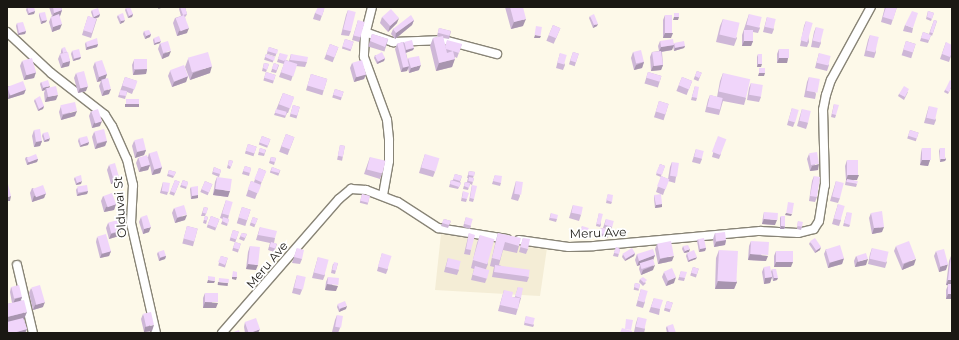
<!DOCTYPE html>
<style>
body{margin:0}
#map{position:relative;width:959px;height:340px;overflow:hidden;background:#fdf9e9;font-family:Montserrat,sans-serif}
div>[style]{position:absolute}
.built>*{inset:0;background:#f4edd6}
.roads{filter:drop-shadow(1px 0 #888476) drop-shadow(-1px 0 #888476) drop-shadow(0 1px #888476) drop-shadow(0 -1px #888476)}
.street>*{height:8px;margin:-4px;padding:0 4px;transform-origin:4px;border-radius:4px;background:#fff}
.wall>*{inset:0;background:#ceb7d7;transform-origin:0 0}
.shaded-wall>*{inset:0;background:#a895af;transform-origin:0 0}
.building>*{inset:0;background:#f0d5fa;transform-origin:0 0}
span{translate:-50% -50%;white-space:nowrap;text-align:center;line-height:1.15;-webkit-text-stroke:3.5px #fff;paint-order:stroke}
.street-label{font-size:12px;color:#1a1813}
.frame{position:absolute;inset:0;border:8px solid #1a1813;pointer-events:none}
</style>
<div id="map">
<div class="built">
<i style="clip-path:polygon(441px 234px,547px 248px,540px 296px,435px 290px)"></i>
</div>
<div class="roads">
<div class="street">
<i style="left:372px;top:7px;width:29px;rotate:104deg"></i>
<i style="left:365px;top:35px;width:22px;rotate:93deg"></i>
<i style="left:364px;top:57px;width:67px;rotate:69.9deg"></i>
<i style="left:387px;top:120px;width:20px;rotate:84deg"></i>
<i style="left:389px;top:140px;width:21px;rotate:90deg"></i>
<i style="left:389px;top:161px;width:35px;rotate:100deg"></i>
<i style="left:7px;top:32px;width:60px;rotate:43deg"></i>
<i style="left:51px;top:73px;width:68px;rotate:37.9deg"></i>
<i style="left:105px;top:115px;width:13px;rotate:58deg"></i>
<i style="left:112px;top:126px;width:36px;rotate:66deg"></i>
<i style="left:127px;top:159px;width:27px;rotate:77deg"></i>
<i style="left:133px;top:185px;width:38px;rotate:93deg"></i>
<i style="left:131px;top:223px;width:113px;rotate:77.2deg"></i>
<i style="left:365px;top:32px;width:30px;rotate:20deg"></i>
<i style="left:393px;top:42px;width:51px;rotate:-2.2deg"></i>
<i style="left:444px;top:40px;width:55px;rotate:14.8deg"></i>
<i style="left:519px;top:240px;width:50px;rotate:8deg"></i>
<i style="left:569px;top:247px;width:25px;rotate:-2deg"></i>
<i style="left:594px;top:246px;width:167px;rotate:-5.2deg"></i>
<i style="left:760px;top:231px;width:38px;rotate:3deg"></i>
<i style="left:798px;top:233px;width:16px;rotate:-14deg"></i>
<i style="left:814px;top:229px;width:9px;rotate:-58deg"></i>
<i style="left:819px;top:221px;width:36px;rotate:-81deg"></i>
<i style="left:825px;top:185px;width:75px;rotate:-91.5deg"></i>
<i style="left:823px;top:110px;width:15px;rotate:-79deg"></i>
<i style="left:826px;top:95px;width:16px;rotate:-72deg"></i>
<i style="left:831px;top:80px;width:83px;rotate:-61.3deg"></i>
<i style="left:17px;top:265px;width:70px;rotate:76.8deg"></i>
<i style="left:222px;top:333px;width:178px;rotate:-48.9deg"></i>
<i style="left:339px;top:199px;width:16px;rotate:-40deg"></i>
<i style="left:351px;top:189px;width:15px;rotate:4deg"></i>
<i style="left:366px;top:190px;width:34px;rotate:21deg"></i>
<i style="left:398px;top:202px;width:48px;rotate:33deg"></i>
<i style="left:438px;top:228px;width:70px;rotate:9.1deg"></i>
</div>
</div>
<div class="wall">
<i style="clip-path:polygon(27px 7px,35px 11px,34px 14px,28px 15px,26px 10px)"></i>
<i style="clip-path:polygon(49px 7px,61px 7px,62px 10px,60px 16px,60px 29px,52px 32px,49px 22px,51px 17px,52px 16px)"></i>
<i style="clip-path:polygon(180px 7px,185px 7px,187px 14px,186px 16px,185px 17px,187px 33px,177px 36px,173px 23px,175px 18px,181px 16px,179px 9px)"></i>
<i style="clip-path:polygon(505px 7px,523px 7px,523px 26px,511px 29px)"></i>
<i style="clip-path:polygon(885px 7px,897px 7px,891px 25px,881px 22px)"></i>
<i style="clip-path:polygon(126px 8px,133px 14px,132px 17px,128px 18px,125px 10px)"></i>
<i style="clip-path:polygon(92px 10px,100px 14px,99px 17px,95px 19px,97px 19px,91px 38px,82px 35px,88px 16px,93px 18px,91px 12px)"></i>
<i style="clip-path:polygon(324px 10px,320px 21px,313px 19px,315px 13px)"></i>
<i style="clip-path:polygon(348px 10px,351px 31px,349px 36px,341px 35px,346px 15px)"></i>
<i style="clip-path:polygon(928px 11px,934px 13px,931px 21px,926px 19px)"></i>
<i style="clip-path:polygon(39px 13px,46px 22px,41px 24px,39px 16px)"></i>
<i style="clip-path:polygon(749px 14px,760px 28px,758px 33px,753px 32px,753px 41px,751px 46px,742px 46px,742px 35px)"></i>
<i style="clip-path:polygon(118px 15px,124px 22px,120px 24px,117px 17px)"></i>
<i style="clip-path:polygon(665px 15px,671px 38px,663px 38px,663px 20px)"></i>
<i style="clip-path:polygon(590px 16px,597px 26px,593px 28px,589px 18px)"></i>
<i style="clip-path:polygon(382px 17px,397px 23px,388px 32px,380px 23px)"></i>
<i style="clip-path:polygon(767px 17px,774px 29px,772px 34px,763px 32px)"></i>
<i style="clip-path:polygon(723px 19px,737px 38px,734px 46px,716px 42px,720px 26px)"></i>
<i style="clip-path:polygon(358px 20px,361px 36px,359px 42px,352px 40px)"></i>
<i style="clip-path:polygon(414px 20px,412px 25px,395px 39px,391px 34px,393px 29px)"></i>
<i style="clip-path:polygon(934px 20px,937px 21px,932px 36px,931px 35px,928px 43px,920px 41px,923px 32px,929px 34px)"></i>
<i style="clip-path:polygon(806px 21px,809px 42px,807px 47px,800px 46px,804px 26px)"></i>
<i style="clip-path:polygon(17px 23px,26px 31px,25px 34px,18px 35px,16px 26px)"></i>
<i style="left:553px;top:25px;width:8px;height:17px;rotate:23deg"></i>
<i style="clip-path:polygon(905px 25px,913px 28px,912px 33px,903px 31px)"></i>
<i style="clip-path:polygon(816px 27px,821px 43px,819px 48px,811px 47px,814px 32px)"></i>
<i style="clip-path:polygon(439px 28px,451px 31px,449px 39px,443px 38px,445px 46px,462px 44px,457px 58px,455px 57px,452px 67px,436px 71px,430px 46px,433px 38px,439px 37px,437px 36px)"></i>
<i style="clip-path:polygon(144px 31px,151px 34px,150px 37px,145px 39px,143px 34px)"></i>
<i style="left:372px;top:34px;width:17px;height:13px;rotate:17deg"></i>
<i style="clip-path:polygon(870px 35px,876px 52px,874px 58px,864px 56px,868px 40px)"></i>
<i style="clip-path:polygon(154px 38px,160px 43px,169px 56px,162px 59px,158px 49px,160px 43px,154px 45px,153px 40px)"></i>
<i style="left:345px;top:39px;width:9px;height:10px;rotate:18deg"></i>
<i style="clip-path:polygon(660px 41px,685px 46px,684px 48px,674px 51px,673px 46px,672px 50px,662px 52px,663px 65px,661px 70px,651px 71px,650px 57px,652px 52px,659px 51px,658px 46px)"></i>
<i style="left:906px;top:41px;width:10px;height:15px;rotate:17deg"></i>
<i style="clip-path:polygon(86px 42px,98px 44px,97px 47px,86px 50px,85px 44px)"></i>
<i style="clip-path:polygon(403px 42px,414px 48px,413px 50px,406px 53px,408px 61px,408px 58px,419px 70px,409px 73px,408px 68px,407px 71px,401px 72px,395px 49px,397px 44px)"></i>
<i style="clip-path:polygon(946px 42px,952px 53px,949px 62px,940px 59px)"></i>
<i style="left:330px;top:44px;width:9px;height:16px;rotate:21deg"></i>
<i style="left:269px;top:47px;width:9px;height:7px;rotate:18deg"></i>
<i style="clip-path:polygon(62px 48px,67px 52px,70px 61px,69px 66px,61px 68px,58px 59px,60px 54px,61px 53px,61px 51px)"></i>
<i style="clip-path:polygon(779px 49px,788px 58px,787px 63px,777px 63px,777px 54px)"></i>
<i style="clip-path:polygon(72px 51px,81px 57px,80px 59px,73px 61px,71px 54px)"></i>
<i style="left:573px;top:52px;width:6px;height:13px;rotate:18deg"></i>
<i style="clip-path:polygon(633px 52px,644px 62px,642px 68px,634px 70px,631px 58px)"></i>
<i style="clip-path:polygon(280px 53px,286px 60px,289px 61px,291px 54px,307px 62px,305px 67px,296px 66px,291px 81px,279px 77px,284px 64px,277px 62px)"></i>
<i style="clip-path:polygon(560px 53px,565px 65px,563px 70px,556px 68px)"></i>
<i style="clip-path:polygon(819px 53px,829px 65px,827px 71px,815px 68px)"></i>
<i style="left:266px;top:54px;width:9px;height:6px;rotate:18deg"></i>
<i style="clip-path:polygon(758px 54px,761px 67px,757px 67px,757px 57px)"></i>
<i style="clip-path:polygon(375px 55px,385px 58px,384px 61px,377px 64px,374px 58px)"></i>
<i style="clip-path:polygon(188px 59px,210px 73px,190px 80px,185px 67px)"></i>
<i style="clip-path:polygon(134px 60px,147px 69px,146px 74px,133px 75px,132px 65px)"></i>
<i style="clip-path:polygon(22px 61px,36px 72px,34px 78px,24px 80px,20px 66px)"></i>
<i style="clip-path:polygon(95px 62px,107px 74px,105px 79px,109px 94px,102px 96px,99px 86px,101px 81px,97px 82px,93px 67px)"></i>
<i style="clip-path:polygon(264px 63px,269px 64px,266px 72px,262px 71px)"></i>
<i style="clip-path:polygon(274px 63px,279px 65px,276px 73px,271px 72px)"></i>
<i style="clip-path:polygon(352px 63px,366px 74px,364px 79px,354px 82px,350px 68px)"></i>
<i style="clip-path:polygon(170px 71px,188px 76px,186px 82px,172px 87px,168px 76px)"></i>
<i style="left:697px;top:71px;width:5px;height:9px;rotate:22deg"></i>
<i style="left:266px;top:72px;width:10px;height:9px;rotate:17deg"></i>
<i style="left:648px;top:72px;width:14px;height:12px;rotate:17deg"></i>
<i style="clip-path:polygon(76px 73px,86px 91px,78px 93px,74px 78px)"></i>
<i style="clip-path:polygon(723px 73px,746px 98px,744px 105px,723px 101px,719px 115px,705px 112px,708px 100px,710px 95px,717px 97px,720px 81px)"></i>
<i style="left:311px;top:74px;width:17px;height:17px;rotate:17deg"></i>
<i style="clip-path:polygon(125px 77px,137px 81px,132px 94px,127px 92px,125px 99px,118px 97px)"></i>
<i style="left:682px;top:77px;width:11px;height:15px;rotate:22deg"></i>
<i style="clip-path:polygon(809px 77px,816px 94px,815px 99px,804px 97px,807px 82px)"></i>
<i style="clip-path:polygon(41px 82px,49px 88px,56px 100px,45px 102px,44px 93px,45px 90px,42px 91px,40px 84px)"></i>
<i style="clip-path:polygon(751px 83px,761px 97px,759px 102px,747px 100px,749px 88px)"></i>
<i style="clip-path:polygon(7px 86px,26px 89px,24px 94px,8px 99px,7px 96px)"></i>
<i style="clip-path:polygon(695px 86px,697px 98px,696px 101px,691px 100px)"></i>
<i style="clip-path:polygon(952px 86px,948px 94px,944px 92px,945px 90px)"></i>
<i style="left:335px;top:89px;width:9px;height:9px;rotate:18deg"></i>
<i style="clip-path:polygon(908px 92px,904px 100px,898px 96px,899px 94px)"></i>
<i style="clip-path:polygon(283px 93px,294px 97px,288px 113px,287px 113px,285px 118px,274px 115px)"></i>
<i style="clip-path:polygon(35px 99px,44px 106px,43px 109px,38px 111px,34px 101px)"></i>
<i style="left:659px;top:101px;width:10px;height:17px;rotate:17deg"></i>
<i style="clip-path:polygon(834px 104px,836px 115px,835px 118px,831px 117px)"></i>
<i style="left:293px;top:105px;width:7px;height:12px;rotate:16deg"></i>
<i style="clip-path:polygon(61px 106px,75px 116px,61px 120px,59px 112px)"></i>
<i style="clip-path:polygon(929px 106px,936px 120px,934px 125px,924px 123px)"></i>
<i style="clip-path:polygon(792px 108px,795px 122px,793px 127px,787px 125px)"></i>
<i style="clip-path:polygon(802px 109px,808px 123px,806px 129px,797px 126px)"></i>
<i style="clip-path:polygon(91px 111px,100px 126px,92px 128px,89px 116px)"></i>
<i style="clip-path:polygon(34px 130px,42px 141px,40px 146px,34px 147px,32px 136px)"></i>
<i style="left:910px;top:130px;width:9px;height:9px;rotate:18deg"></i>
<i style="clip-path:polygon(94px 132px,107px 141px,105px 146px,95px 149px,92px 137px)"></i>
<i style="clip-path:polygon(43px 133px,49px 141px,44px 142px,42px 136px)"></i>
<i style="left:286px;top:134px;width:9px;height:19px;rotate:21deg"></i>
<i style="left:262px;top:136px;width:9px;height:9px;rotate:21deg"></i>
<i style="clip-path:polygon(79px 138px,89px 142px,88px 145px,80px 147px,78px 141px)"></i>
<i style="clip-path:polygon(134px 141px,146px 150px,144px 155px,135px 158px,132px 146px)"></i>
<i style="clip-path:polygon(716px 142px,721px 154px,719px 159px,712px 157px)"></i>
<i style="left:248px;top:144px;width:9px;height:10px;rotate:18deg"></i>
<i style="left:340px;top:145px;width:5px;height:15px;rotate:11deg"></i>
<i style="clip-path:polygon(260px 148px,266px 150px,264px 156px,258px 155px)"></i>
<i style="clip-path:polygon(922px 148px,930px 160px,928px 166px,920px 165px,921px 153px)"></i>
<i style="clip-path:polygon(940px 148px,946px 159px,945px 161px,940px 162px,939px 151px)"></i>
<i style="clip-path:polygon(696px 149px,702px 159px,700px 164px,692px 162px)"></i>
<i style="clip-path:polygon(149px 153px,162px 167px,160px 173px,152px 175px,150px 165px,148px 170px,139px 172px,136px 163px,138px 158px,148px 157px)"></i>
<i style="clip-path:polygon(425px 154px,435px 172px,433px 177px,419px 173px)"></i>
<i style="clip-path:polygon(809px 154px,818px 170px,810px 171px,807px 159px)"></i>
<i style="clip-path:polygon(26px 157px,38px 159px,37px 162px,27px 165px,25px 159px)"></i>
<i style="clip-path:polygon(271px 157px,276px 158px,274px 165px,269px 163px)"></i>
<i style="clip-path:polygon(370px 157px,382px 174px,380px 179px,364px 174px)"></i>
<i style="clip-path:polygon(229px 160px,233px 161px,230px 169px,227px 168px)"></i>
<i style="clip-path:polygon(847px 160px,857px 180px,853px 180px,857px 184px,856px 187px,845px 185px,846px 180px,845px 166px)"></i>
<i style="clip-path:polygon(672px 162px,676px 177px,675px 183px,668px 181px,663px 195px,656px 192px,661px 177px,656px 175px,660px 164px,665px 166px,661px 176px,668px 179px,670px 167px)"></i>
<i style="clip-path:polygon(109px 165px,119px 177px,117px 182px,111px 184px,107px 170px)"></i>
<i style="clip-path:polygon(245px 166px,251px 168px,249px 176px,242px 174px)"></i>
<i style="clip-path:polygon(214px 167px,221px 170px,219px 177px,212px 174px)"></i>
<i style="left:272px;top:167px;width:9px;height:6px;rotate:21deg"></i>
<i style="clip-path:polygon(259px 168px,266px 171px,255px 199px,246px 196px,251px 181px,254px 182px)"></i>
<i style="clip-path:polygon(169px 170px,176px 172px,173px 178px,167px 176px)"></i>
<i style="clip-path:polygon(469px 171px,475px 172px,473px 178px,474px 178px,472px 185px,470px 184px,468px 190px,463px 189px,465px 182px,467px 182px,468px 178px,467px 178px)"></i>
<i style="clip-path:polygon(455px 174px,462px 176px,460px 182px,461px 183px,458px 189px,449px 187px,451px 180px,453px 180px)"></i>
<i style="clip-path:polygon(495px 175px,501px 183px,500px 186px,492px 184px)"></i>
<i style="clip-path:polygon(814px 176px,817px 197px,815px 202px,809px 201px,812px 181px)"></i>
<i style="clip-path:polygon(75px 177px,81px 184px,76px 185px,74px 179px)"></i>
<i style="clip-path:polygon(217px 177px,228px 197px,213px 195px,215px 182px)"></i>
<i style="left:175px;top:180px;width:5px;height:15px;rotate:22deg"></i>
<i style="clip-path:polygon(183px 180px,188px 182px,186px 189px,180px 187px)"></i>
<i style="left:205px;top:181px;width:8px;height:12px;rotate:23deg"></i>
<i style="clip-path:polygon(516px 181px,520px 196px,518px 201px,511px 199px)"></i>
<i style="clip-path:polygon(836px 181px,840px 198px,838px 203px,830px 201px)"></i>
<i style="clip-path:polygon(163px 182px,168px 192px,167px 195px,160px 193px)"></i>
<i style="clip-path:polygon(472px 185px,474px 199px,473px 202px,469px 201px)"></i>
<i style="clip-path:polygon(191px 187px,198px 195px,198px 198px,191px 199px,190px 189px)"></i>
<i style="clip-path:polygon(32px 188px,46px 193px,44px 198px,32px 202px,30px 193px)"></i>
<i style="clip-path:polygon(77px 188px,88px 191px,87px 194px,77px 196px,76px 190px)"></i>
<i style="clip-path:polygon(463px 191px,467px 199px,466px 202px,461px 201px)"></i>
<i style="left:362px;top:194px;width:8px;height:9px;rotate:14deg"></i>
<i style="clip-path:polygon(608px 194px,612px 202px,611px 204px,606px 203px)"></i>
<i style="clip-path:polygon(654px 195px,662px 207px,655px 208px,654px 198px)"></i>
<i style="clip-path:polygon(103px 196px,116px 204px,114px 210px,104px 212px,101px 201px)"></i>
<i style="clip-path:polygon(226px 200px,229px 215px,228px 219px,229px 219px,227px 226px,221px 224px,223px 219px,220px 218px)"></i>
<i style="clip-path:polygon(838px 204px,841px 220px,839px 226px,832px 224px)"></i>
<i style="clip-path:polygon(573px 205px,581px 215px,579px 221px,569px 218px)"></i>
<i style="clip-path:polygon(204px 207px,208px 208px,205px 216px,208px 217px,206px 224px,203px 223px,205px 216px,201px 216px)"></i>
<i style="left:242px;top:207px;width:9px;height:17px;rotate:18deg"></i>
<i style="clip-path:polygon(174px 208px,185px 220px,175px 223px,172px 213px)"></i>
<i style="clip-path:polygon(764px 212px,775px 225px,762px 224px,763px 217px)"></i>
<i style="clip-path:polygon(847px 212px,850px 225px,849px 227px,843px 226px)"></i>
<i style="clip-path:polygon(551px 213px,557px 219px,556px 222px,549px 220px)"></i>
<i style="clip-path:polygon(599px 213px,601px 225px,600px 227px,596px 226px)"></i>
<i style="clip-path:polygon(871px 213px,882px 232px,872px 234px,869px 218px)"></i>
<i style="left:211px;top:216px;width:9px;height:12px;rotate:21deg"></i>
<i style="clip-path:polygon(781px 216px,785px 227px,784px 229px,780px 229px,780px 218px)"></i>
<i style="clip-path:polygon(141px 217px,149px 232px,143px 234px,139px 222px)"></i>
<i style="left:253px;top:217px;width:5px;height:9px;rotate:22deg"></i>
<i style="clip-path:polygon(466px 217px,471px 226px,470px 229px,463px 227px)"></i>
<i style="clip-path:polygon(444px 219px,451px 221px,448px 228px,441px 226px)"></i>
<i style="clip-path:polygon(606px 219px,612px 227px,611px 230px,603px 228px)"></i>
<i style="clip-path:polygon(798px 221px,802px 227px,801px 230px,797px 229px)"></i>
<i style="clip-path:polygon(108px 223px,121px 231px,119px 236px,109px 239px,106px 228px)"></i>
<i style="left:187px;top:226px;width:11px;height:18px;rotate:15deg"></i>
<i style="clip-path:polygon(582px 226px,587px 237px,586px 239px,579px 237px)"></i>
<i style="clip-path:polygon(260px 227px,275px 238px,274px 243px,277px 244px,274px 252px,268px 250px,270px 243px,256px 240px)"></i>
<i style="left:601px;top:228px;width:9px;height:8px;rotate:13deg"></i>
<i style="left:233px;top:230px;width:6px;height:11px;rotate:18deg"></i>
<i style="clip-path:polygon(242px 233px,247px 234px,244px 241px,239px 239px)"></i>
<i style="clip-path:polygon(469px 233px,471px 250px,470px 255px,464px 254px)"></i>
<i style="clip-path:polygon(498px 233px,519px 246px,517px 253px,503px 250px,499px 265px,529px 277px,527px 282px,492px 277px,494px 267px,490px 266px,496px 240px)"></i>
<i style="clip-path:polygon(715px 233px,726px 240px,725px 245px,714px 247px,713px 239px)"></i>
<i style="clip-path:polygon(480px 235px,488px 264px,486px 269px,487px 278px,485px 283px,471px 280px,474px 269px,471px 268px,477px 243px)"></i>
<i style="clip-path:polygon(97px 237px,111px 251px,109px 256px,100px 258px,96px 242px)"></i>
<i style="clip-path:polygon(523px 238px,528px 249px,526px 254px,519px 252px)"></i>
<i style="clip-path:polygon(698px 239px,706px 248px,705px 251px,699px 252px,697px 241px)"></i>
<i style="clip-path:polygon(751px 241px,766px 261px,748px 260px,749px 246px)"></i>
<i style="left:235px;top:242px;width:6px;height:9px;rotate:18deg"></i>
<i style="clip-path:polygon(810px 242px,820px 250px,815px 253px,809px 244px)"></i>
<i style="clip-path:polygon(657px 244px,672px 261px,658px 264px,655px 249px)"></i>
<i style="clip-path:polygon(250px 246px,256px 270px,246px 269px,248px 252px)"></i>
<i style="clip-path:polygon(683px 246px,689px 252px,684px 253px,682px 249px)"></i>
<i style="clip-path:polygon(896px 246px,914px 265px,902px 270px,894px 251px)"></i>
<i style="clip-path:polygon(616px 247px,620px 249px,618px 257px,613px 256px)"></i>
<i style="clip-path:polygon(297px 248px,302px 259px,300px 264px,292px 263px)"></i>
<i style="clip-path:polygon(872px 248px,887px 262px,885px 268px,868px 264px,870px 254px)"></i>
<i style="clip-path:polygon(826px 249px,844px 258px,842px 264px,828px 268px,824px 254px)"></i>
<i style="clip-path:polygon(719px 250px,737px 282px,734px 289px,715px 289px,716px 258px)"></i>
<i style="clip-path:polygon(776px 251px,791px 267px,774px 267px,774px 256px)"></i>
<i style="clip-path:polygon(936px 251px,946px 270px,939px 272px,934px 256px)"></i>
<i style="clip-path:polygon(158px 252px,166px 256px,165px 259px,159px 261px,157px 254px)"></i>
<i style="clip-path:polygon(382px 253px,388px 269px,386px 274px,377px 271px)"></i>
<i style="clip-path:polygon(635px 253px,634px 256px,625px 261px,622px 257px,623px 254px)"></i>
<i style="clip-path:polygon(687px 253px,696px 259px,688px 262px,686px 256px)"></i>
<i style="clip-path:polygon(637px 254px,655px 255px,653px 260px,653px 270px,641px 275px,639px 269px,640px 265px,637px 266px,635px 260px)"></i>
<i style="left:221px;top:256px;width:7px;height:10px;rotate:16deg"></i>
<i style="clip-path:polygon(856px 256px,866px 265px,855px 267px,854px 261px)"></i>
<i style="clip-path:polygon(951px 256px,952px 299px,946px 299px,946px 290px,948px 285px,946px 285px,949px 261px)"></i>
<i style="clip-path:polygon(318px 257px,325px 275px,323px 280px,312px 278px)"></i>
<i style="clip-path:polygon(448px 258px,459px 270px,457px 275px,444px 272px)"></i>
<i style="clip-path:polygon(338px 263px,335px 274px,331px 273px,333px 264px)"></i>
<i style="left:693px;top:267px;width:6px;height:9px;rotate:18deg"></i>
<i style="clip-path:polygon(764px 267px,772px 277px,770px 283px,764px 284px,762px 272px)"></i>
<i style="clip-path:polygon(772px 269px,777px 280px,773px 281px,771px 272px)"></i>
<i style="clip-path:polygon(681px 271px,685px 278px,684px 281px,678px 280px)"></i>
<i style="clip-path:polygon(664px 272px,674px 283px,666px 286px,662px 277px)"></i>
<i style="clip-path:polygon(297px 275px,302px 290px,300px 295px,292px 293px)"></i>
<i style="clip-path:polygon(328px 277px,336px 291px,325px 290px,326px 282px)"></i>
<i style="clip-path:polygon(640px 279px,646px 283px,643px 286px,639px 282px)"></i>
<i style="left:635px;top:283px;width:5px;height:7px;rotate:11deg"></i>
<i style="clip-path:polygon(11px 287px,22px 297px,21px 300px,24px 319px,27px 329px,25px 333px,7px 333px,7px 304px,12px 303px,10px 292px)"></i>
<i style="clip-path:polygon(518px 287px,521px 298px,516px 315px,498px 311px,504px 290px,512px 297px,515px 297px)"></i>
<i style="clip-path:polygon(31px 288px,43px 307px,33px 310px,29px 293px)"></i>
<i style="clip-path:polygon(641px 289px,645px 302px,643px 308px,636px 306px)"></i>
<i style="clip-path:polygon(205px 293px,216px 308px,203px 308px,203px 298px)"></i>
<i style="clip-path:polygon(654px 298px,660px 309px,659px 315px,649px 312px)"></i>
<i style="left:667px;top:301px;width:6px;height:10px;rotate:18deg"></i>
<i style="clip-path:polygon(338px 304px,346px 309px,339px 312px,337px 307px)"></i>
<i style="clip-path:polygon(143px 314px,152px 331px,144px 332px,141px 319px)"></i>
<i style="clip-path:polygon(337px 315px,340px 328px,338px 333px,332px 332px,335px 320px)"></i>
<i style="clip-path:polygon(526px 316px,534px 325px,533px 327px,524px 325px)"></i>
<i style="clip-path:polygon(638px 317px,645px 329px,644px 333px,634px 332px,636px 323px)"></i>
<i style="clip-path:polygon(245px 322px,258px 333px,245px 333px,244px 327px)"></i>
<i style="clip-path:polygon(667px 326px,676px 333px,667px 333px,666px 328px)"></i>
</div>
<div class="shaded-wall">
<i style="clip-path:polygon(159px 7px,164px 7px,158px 9px)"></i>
<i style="clip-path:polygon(62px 10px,60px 16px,52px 18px,54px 13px)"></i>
<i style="clip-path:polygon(35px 11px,34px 14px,28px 15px,29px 13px)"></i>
<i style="clip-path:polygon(100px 14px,99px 17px,93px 19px,94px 17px)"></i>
<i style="clip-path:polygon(133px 14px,132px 17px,128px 18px,129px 16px)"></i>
<i style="clip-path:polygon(674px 17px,679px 17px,678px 20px,673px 20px)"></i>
<i style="clip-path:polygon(399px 18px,397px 23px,388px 32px,390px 26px)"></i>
<i style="clip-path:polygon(526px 19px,523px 26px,511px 29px,514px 22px)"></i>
<i style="clip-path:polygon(47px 20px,46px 22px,41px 24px,42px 21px)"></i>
<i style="clip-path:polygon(125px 20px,124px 22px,120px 24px,121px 21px)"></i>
<i style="clip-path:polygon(414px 20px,412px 25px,395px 39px,396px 33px)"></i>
<i style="clip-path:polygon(62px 24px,60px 29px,52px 32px,53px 27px)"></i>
<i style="clip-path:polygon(598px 24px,597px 26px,593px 28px,594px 25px)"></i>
<i style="clip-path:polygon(189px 28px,187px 33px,177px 36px,179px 31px)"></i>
<i style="clip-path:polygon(26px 31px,25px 34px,18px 35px,19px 33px)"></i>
<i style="clip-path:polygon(665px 33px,673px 33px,671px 38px,663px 38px)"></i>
<i style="clip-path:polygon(151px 34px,150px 37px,145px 39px,146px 36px)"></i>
<i style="clip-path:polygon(535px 35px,541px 36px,540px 38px,534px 38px)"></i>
<i style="clip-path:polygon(161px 41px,160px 43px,154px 45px,155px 43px)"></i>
<i style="clip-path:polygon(744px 41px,753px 41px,751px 46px,742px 46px)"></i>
<i style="clip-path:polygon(98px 44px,97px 47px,86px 50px,87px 47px)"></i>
<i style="clip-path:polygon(674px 45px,672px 50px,659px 52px,661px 47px)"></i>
<i style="clip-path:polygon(685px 46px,684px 48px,674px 51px,675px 48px)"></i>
<i style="clip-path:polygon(414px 48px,413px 50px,405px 53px,406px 50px)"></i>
<i style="clip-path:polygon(171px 51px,169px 56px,162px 59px,163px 54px)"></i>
<i style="clip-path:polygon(81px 57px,80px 59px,73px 61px,74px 59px)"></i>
<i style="clip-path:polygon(385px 58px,384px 61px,377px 64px,378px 61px)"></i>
<i style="clip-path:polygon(779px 58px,788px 58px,787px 63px,777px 63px)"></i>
<i style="clip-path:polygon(455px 59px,452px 67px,436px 71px,439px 63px)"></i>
<i style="clip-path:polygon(70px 61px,69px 66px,61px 68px,63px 63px)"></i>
<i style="clip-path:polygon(644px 62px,642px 68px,634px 70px,636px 65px)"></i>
<i style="clip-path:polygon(758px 64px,762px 64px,761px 67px,757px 67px)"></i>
<i style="clip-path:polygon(421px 65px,419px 70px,409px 73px,411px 68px)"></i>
<i style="clip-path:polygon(663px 65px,661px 70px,651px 71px,653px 66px)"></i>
<i style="clip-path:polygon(212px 66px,210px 73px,190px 80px,193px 73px)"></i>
<i style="clip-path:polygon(409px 66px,407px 71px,401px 72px,403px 67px)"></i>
<i style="clip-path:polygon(147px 69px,146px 74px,133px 75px,135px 70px)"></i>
<i style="clip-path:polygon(36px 72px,34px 78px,24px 80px,26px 75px)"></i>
<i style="clip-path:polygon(759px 73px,765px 73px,764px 76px,758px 76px)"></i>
<i style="clip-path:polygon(107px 74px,105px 80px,97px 82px,99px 77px)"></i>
<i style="clip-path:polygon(366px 74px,364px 79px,354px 82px,356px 77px)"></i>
<i style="clip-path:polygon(188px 76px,186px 82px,172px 87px,174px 82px)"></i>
<i style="clip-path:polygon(50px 86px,49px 89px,46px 88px,45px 90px,42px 91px,43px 88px)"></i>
<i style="clip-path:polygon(88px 86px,86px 91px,78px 93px,80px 88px)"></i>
<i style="clip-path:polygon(26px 89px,24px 94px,8px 99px,10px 94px)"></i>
<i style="clip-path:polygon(111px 89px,109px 94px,102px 96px,104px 91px)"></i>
<i style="clip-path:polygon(58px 95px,56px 100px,45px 102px,47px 97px)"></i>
<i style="left:125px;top:104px;width:14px;height:3px"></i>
<i style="clip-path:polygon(44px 106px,43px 109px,38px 111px,39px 109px)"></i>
<i style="clip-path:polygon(77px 111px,75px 116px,61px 120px,63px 115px)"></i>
<i style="clip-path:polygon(102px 121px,100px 126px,92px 128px,94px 123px)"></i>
<i style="clip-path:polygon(50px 138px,49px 141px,44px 142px,45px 140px)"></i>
<i style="clip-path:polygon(42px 141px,40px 146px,34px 147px,36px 142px)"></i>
<i style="clip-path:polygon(107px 141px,105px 146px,95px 149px,97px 144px)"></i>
<i style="clip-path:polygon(89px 142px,88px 145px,80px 147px,81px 145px)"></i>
<i style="clip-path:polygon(146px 150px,144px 155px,135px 158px,137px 152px)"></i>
<i style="clip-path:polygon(38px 159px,37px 162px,27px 165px,28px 162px)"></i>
<i style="clip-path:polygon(941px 159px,946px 159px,945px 161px,940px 162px)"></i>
<i style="clip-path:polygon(922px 160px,930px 160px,928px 166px,920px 165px)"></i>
<i style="clip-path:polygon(819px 164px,818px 170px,810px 171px,812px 166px)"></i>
<i style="clip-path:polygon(150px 165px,148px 170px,139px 172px,141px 167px)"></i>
<i style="clip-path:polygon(162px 167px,160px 173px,152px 175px,154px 170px)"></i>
<i style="clip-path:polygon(848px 175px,859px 175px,857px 180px,846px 180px)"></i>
<i style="clip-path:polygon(119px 177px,117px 182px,111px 184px,113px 179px)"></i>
<i style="clip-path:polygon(82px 181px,81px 184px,76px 185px,77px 183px)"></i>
<i style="clip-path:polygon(215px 189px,230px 191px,228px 197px,213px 195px)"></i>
<i style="clip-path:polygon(88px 191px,87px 194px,77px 196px,78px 194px)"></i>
<i style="clip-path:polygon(46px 193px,44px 198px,32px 202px,34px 196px)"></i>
<i style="clip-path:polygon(198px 195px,198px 198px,191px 199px,192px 196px)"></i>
<i style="clip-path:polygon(11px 196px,10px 201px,7px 201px,7px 197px)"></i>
<i style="clip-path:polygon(116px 204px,114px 210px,104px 212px,106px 207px)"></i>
<i style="clip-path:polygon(662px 204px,662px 207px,655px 208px,656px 205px)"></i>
<i style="clip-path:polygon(786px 213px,792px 214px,791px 216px,785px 215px)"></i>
<i style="clip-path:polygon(187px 215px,185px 220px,175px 223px,177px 218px)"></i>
<i style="clip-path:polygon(764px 219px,777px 220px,775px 225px,762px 224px)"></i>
<i style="clip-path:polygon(781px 226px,785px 227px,784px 229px,780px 229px)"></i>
<i style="clip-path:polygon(151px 227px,149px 232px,143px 234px,144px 229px)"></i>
<i style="clip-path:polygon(884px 227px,882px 232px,872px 234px,874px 228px)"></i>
<i style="clip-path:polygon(121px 231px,119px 236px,109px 239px,111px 234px)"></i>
<i style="clip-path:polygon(726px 240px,725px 245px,714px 247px,716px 242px)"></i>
<i style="clip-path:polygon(821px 247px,820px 250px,815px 253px,816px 251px)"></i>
<i style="clip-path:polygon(706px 248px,705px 251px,699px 252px,700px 249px)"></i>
<i style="clip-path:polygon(690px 249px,689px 252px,684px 253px,685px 251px)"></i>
<i style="clip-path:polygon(111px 251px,109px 256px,100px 258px,102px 253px)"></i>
<i style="clip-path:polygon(635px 253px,634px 256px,625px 261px,626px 259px)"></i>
<i style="clip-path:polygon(750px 254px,768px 256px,766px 261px,748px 260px)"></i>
<i style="clip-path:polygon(655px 255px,653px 260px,640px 264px,640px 265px,637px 266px,639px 261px)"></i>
<i style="clip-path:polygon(166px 256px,165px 259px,159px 261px,160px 258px)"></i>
<i style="clip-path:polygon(674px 256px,672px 261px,658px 264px,660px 259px)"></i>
<i style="clip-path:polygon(697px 257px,696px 259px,688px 262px,689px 260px)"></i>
<i style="clip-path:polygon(844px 258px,842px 264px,828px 268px,830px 262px)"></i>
<i style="clip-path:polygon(868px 259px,866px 265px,855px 267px,857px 262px)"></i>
<i style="clip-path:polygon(916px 259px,914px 265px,902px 270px,904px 264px)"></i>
<i style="clip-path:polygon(776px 262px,793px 262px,791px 267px,774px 267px)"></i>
<i style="clip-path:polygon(248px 264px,258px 265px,256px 270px,246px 269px)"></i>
<i style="clip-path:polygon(948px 264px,946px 270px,939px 272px,940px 267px)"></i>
<i style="clip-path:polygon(655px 265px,653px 270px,641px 275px,643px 270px)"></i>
<i style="clip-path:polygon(232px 277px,237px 277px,236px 280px,232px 279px)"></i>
<i style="clip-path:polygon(676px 277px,674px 283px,666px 286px,668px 281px)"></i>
<i style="clip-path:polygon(772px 277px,770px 283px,764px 284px,765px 278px)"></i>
<i style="clip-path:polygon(774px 278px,778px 278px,777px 280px,773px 281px)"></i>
<i style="clip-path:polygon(208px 280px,215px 281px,214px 283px,207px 283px)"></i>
<i style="clip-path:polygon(948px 280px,952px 280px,952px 286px,946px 285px)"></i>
<i style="clip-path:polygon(718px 281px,737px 282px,734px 289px,715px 289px)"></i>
<i style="left:218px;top:282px;width:10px;height:3px;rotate:6deg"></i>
<i style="clip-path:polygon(327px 284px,338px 286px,336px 291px,325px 290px)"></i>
<i style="clip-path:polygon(948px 294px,952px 294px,952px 299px,946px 299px)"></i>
<i style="clip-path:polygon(22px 297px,20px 302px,13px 304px,15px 299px)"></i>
<i style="clip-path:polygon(45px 302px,43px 307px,33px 310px,35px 305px)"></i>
<i style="clip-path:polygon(205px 302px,218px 303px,216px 308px,203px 308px)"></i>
<i style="clip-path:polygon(347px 306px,346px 309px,339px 312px,340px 309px)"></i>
<i style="clip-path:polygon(27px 312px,24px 319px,7px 324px,7px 317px)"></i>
<i style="clip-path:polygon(154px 325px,152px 331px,144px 332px,145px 327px)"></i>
<i style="clip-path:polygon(27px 329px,25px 333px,13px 333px)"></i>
<i style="clip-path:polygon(260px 329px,258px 333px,249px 333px)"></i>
</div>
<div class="building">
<i style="clip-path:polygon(27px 7px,34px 7px,35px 11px,29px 13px)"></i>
<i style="clip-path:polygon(53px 7px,61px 7px,62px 10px,54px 13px)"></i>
<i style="clip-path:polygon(128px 7px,130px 7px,133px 14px,129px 16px,126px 8px)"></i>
<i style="clip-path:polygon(180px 7px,185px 7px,187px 14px,183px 15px)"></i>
<i style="clip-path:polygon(318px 7px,325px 7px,322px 16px,315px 13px)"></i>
<i style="clip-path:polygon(510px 7px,523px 7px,526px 19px,514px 22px)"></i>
<i style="clip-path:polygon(886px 7px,897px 7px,893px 20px,883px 17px)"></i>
<i style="clip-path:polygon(98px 8px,100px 14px,94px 17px,92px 10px)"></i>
<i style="left:391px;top:9px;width:12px;height:12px;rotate:48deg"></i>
<i style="left:348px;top:10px;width:8px;height:20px;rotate:14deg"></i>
<i style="clip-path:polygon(912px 11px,918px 13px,913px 28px,905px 25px)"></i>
<i style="clip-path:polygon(928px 11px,934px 13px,932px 19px,927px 17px)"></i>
<i style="clip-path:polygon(45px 12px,47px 20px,42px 21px,39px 13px)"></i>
<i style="clip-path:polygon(123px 13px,125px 20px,121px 21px,118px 15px)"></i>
<i style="left:674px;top:13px;width:5px;height:4px"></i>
<i style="clip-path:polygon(59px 14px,62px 24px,53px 27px,51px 17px)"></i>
<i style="clip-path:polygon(594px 14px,598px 24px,594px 25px,590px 16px)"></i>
<i style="left:749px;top:14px;width:13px;height:11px;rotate:13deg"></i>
<i style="left:184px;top:15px;width:14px;height:9px;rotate:69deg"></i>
<i style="clip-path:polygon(411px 15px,414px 20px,396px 33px,393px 29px)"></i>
<i style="left:665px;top:15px;width:7px;height:18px"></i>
<i style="left:88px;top:16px;width:9px;height:15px;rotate:18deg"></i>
<i style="left:767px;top:17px;width:9px;height:10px;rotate:13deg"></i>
<i style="left:723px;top:19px;width:17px;height:16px;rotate:13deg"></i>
<i style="left:358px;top:20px;width:7px;height:16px;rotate:16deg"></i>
<i style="left:934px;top:20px;width:3px;height:13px;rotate:18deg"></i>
<i style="left:806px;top:21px;width:7px;height:20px;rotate:16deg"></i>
<i style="clip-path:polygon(23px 22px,26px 31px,19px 33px,17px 23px)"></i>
<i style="left:553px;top:25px;width:8px;height:11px;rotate:23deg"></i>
<i style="left:536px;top:26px;width:6px;height:9px;rotate:9deg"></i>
<i style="left:816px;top:27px;width:8px;height:14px;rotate:14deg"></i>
<i style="left:439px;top:28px;width:12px;height:5px;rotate:14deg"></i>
<i style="clip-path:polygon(149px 30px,151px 34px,146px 36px,144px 31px)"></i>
<i style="left:744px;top:30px;width:9px;height:11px"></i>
<i style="clip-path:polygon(923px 32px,931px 35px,929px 40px,921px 38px)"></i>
<i style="clip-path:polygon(372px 34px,388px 39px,385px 47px,370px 41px)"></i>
<i style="left:870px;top:35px;width:9px;height:16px;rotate:13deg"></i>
<i style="clip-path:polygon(159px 36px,161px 41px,155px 43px,154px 38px)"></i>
<i style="clip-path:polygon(443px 36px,447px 53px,453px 51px,455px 59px,439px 63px,433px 38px)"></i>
<i style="clip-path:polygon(97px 38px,98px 44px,87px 47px,86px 42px)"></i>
<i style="left:345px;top:39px;width:9px;height:8px;rotate:18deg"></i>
<i style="left:673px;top:39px;width:6px;height:13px;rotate:81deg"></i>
<i style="left:412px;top:40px;width:8px;height:8px;rotate:76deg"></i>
<i style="clip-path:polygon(447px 40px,462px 44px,459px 53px,446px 49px,445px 46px)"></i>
<i style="left:168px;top:41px;width:10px;height:8px;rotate:73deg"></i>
<i style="left:684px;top:41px;width:5px;height:10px;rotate:79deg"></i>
<i style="left:906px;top:41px;width:10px;height:9px;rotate:17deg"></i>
<i style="left:403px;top:42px;width:25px;height:6px;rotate:76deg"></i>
<i style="clip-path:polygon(946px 42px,952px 45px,952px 53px,950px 57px,942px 54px)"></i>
<i style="left:330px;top:44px;width:9px;height:11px;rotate:21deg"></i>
<i style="clip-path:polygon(65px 47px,67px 52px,63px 53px,62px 48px)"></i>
<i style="clip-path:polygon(269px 47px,278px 50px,277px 54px,267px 51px)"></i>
<i style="left:79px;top:49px;width:8px;height:7px;rotate:76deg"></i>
<i style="left:779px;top:49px;width:10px;height:9px"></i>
<i style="left:641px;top:50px;width:12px;height:8px;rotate:76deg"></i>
<i style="left:661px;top:51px;width:14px;height:9px;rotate:82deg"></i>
<i style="clip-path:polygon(68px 52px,70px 61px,63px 63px,60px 54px)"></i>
<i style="left:208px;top:52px;width:15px;height:21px;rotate:74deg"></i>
<i style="left:382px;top:52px;width:7px;height:8px;rotate:63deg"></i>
<i style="left:573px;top:52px;width:6px;height:9px;rotate:18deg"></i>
<i style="clip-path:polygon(280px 53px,288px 55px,286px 60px,285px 60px,284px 61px,278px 59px)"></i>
<i style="left:560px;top:53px;width:7px;height:10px;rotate:16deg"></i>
<i style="left:819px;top:53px;width:12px;height:10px;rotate:14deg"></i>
<i style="clip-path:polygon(266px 54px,275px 57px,274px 61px,265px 57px)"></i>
<i style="clip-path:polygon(291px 54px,308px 57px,307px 62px,290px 60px)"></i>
<i style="left:758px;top:54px;width:4px;height:10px"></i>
<i style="clip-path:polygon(419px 56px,421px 65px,411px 68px,408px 58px)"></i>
<i style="left:32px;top:58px;width:15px;height:10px;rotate:74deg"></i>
<i style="left:147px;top:59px;width:10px;height:13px;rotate:90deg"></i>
<i style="clip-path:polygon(102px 60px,107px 74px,99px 77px,95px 62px)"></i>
<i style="left:285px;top:60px;width:13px;height:13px;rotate:18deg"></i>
<i style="left:362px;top:60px;width:15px;height:10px;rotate:74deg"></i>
<i style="clip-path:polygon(264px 63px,269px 64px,267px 70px,263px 68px)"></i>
<i style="left:274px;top:63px;width:5px;height:6px;rotate:22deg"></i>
<i style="left:184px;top:65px;width:12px;height:15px;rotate:70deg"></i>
<i style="left:759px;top:68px;width:6px;height:5px"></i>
<i style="left:84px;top:71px;width:16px;height:8px;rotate:75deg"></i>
<i style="clip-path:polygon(697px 71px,702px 73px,699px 78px,695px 76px)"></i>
<i style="left:266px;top:72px;width:10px;height:6px;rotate:17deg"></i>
<i style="left:648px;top:72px;width:14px;height:6px;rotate:17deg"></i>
<i style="left:723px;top:73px;width:28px;height:19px;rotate:13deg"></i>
<i style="left:311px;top:74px;width:17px;height:12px;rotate:17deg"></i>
<i style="left:125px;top:77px;width:13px;height:9px;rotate:18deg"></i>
<i style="left:682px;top:77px;width:11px;height:9px;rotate:22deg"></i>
<i style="left:809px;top:77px;width:11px;height:14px;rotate:10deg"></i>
<i style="left:108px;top:78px;width:11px;height:7px;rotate:75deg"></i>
<i style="left:48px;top:80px;width:6px;height:7px;rotate:72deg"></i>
<i style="clip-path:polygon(950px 80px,952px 81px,952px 85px,949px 92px,945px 90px)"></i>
<i style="left:23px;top:81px;width:9px;height:17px;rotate:69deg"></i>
<i style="left:751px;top:83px;width:12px;height:12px;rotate:9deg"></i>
<i style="left:56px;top:86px;width:9px;height:10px;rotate:77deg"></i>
<i style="clip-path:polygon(695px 86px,699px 87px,697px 98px,692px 97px)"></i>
<i style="clip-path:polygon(904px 86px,909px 89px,905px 97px,899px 94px)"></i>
<i style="left:335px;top:89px;width:9px;height:6px;rotate:18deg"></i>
<i style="left:120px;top:90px;width:7px;height:5px;rotate:8deg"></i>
<i style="left:283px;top:93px;width:12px;height:12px;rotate:20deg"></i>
<i style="left:710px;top:95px;width:13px;height:12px;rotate:13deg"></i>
<i style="clip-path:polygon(40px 96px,44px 106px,39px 109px,35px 99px)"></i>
<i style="left:126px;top:99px;width:13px;height:5px"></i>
<i style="left:659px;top:101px;width:10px;height:11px;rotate:17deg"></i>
<i style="left:75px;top:102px;width:9px;height:15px;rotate:77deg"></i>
<i style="clip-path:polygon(834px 104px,839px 105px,836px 115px,832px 114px)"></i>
<i style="left:293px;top:105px;width:7px;height:9px;rotate:16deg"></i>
<i style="left:929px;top:106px;width:9px;height:12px;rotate:13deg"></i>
<i style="left:792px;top:108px;width:7px;height:13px;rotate:16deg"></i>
<i style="left:98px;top:109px;width:13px;height:7px;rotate:72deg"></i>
<i style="left:276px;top:109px;width:11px;height:4px;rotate:15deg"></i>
<i style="left:802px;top:109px;width:9px;height:12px;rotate:13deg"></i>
<i style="left:40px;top:129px;width:12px;height:6px;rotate:81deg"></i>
<i style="left:104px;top:129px;width:12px;height:10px;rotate:76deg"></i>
<i style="left:910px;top:130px;width:9px;height:6px;rotate:18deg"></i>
<i style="clip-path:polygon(48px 132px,50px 138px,45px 140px,43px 133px)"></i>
<i style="left:286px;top:134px;width:9px;height:13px;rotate:21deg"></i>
<i style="clip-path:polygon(87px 136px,89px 142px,81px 145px,79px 138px)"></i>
<i style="left:262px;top:136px;width:9px;height:7px;rotate:21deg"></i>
<i style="left:718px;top:136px;width:9px;height:17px;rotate:21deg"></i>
<i style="left:143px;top:138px;width:12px;height:9px;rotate:76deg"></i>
<i style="left:248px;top:144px;width:9px;height:7px;rotate:18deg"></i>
<i style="left:340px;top:145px;width:5px;height:11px;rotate:11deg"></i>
<i style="left:260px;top:148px;width:6px;height:4px;rotate:18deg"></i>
<i style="left:922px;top:148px;width:9px;height:12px"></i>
<i style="left:940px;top:148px;width:5px;height:11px"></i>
<i style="left:696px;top:149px;width:8px;height:8px;rotate:14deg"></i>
<i style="left:157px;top:151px;width:17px;height:8px;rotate:73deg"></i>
<i style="left:817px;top:152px;width:12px;height:8px;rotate:81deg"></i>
<i style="left:36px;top:154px;width:5px;height:10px;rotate:68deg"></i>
<i style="left:425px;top:154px;width:15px;height:14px;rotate:16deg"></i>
<i style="left:147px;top:155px;width:10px;height:9px;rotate:73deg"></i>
<i style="left:271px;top:157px;width:5px;height:4px;rotate:11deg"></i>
<i style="left:370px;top:157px;width:16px;height:13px;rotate:14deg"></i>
<i style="clip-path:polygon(229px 160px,233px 161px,231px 167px,228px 165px)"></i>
<i style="left:847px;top:160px;width:11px;height:15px"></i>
<i style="left:672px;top:162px;width:7px;height:14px;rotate:8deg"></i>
<i style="left:115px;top:163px;width:15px;height:6px;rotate:74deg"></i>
<i style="clip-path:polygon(660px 164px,665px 166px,662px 175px,656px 173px)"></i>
<i style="clip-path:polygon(245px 166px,251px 168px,250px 173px,243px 171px)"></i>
<i style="clip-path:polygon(214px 167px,221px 170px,220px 174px,213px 172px)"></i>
<i style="clip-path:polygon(272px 167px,280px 170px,279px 173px,271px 171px)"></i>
<i style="left:259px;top:168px;width:8px;height:12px;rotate:23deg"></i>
<i style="clip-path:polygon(169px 170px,176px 172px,174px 176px,168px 174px)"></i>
<i style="left:469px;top:171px;width:6px;height:4px;rotate:9deg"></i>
<i style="clip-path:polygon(455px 174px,462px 176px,460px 181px,453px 179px)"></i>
<i style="clip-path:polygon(81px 175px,82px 181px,77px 183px,75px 177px)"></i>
<i style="clip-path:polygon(495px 175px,502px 176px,501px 183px,493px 181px)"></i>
<i style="left:661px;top:176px;width:9px;height:11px;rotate:21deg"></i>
<i style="clip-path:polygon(814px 176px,820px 177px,817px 197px,810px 196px)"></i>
<i style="left:217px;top:177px;width:15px;height:12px;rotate:8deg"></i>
<i style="left:469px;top:177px;width:5px;height:4px;rotate:11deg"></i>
<i style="left:847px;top:179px;width:11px;height:3px;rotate:10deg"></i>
<i style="clip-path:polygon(7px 180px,11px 196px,7px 197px)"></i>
<i style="left:175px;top:180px;width:5px;height:12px;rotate:22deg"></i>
<i style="clip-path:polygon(183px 180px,188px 182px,187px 187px,181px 185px)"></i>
<i style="clip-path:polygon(451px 180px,461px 183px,459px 187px,450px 184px)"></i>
<i style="left:205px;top:181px;width:8px;height:9px;rotate:23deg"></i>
<i style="left:251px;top:181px;width:11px;height:9px;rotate:22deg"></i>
<i style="left:516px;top:181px;width:7px;height:13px;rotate:8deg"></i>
<i style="left:836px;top:181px;width:8px;height:16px;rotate:14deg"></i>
<i style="left:163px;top:182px;width:7px;height:9px;rotate:8deg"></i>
<i style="clip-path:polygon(465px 182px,470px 183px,469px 188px,464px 186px)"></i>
<i style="left:43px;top:185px;width:9px;height:11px;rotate:69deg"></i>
<i style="left:87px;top:185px;width:6px;height:10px;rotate:81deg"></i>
<i style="clip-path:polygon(472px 185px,477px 186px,474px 199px,470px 198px)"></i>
<i style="clip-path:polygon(198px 186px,198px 195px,192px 196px,191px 187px)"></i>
<i style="clip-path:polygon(463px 191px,469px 193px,467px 199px,462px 198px)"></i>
<i style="left:112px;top:193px;width:12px;height:9px;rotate:70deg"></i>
<i style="left:362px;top:194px;width:8px;height:7px;rotate:14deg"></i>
<i style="clip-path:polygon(608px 194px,613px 195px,612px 202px,606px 200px)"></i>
<i style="clip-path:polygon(661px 194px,662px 204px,656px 205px,654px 195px)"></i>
<i style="left:226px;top:200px;width:7px;height:14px;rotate:16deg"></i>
<i style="left:788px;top:202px;width:6px;height:11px;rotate:9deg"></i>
<i style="left:838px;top:204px;width:7px;height:15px;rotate:16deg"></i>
<i style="left:184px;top:205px;width:10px;height:10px;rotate:73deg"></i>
<i style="left:573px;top:205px;width:10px;height:8px;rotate:11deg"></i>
<i style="left:204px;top:207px;width:4px;height:6px;rotate:14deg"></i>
<i style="left:242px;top:207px;width:9px;height:11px;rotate:18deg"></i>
<i style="clip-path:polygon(882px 211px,884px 227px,874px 228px,871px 213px)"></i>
<i style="left:764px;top:212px;width:14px;height:7px;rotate:4deg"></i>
<i style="clip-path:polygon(847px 212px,852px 213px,850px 225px,844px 223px)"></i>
<i style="clip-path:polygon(551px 213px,558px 215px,557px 219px,550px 218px)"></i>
<i style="left:599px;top:213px;width:4px;height:11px;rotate:14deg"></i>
<i style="clip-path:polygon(147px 215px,151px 227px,144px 229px,141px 217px)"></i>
<i style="left:205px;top:216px;width:3px;height:4px;rotate:18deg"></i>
<i style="left:211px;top:216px;width:9px;height:9px;rotate:21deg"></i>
<i style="left:781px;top:216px;width:4px;height:10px"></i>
<i style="clip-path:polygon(223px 217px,229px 219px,228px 224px,222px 221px)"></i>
<i style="left:253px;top:217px;width:5px;height:6px;rotate:22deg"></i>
<i style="left:466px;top:217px;width:7px;height:7px;rotate:16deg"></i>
<i style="clip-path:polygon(444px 219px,451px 221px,449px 225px,442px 223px)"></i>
<i style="left:606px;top:219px;width:8px;height:6px;rotate:14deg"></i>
<i style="left:118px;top:220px;width:11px;height:10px;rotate:75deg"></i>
<i style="left:798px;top:221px;width:5px;height:5px;rotate:11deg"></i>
<i style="left:187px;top:226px;width:11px;height:13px;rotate:15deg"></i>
<i style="left:582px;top:226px;width:7px;height:9px;rotate:16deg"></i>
<i style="clip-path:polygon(260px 227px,277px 231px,275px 238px,258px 235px)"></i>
<i style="clip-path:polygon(601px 228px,610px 230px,608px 235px,600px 233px)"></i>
<i style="left:233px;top:230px;width:6px;height:8px;rotate:18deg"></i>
<i style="left:725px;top:232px;width:8px;height:10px;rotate:83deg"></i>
<i style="clip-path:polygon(242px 233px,247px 234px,245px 238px,240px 236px)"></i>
<i style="clip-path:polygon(469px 233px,475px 235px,471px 250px,466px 249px)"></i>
<i style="clip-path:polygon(498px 233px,521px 238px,519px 246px,505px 242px,500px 260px,492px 258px)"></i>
<i style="left:106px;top:234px;width:18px;height:9px;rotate:74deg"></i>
<i style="left:480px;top:235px;width:15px;height:26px;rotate:16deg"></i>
<i style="clip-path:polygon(523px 238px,530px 239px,528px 249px,520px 247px)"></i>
<i style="left:704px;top:238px;width:10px;height:6px;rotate:79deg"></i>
<i style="left:815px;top:238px;width:11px;height:6px;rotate:56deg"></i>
<i style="left:671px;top:241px;width:15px;height:14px;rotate:79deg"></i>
<i style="left:751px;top:241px;width:18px;height:13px;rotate:3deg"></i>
<i style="left:909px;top:241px;width:19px;height:14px;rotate:69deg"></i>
<i style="left:235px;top:242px;width:6px;height:6px;rotate:18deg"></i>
<i style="left:271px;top:242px;width:6px;height:5px;rotate:18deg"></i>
<i style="clip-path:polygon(688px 245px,690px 249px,685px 251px,683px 246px)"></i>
<i style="left:840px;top:245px;width:14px;height:15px;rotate:73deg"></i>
<i style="left:250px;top:246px;width:10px;height:18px;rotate:6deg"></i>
<i style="clip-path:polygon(616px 247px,620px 249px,619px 254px,614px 253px)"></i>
<i style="clip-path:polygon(297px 248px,304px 250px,302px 259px,294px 257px)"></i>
<i style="left:632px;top:248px;width:6px;height:11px;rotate:59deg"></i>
<i style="left:872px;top:248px;width:17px;height:11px;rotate:13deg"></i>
<i style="clip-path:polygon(653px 249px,655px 255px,639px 261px,637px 254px)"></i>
<i style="left:944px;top:249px;width:16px;height:8px;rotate:75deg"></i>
<i style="left:164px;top:250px;width:6px;height:6px;rotate:72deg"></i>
<i style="clip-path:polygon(694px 250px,697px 257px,689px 260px,687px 253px)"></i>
<i style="left:719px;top:250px;width:19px;height:31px;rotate:3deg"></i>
<i style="left:776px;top:251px;width:17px;height:11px"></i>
<i style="left:382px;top:253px;width:10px;height:14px;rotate:17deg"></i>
<i style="left:866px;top:253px;width:6px;height:10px;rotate:72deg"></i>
<i style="clip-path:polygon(221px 256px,228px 258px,225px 265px,218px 262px)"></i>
<i style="clip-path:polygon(951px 256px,952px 256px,952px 280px,948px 280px)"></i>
<i style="left:318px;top:257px;width:11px;height:16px;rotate:15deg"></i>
<i style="left:448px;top:258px;width:13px;height:9px;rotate:13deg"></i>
<i style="left:653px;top:259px;width:6px;height:14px;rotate:72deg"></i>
<i style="left:334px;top:262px;width:4px;height:8px;rotate:14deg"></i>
<i style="left:495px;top:265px;width:35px;height:7px;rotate:8deg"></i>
<i style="left:475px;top:266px;width:15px;height:9px;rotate:16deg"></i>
<i style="clip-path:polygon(770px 266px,772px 277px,765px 278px,764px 267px)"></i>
<i style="left:693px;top:267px;width:6px;height:6px;rotate:18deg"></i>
<i style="left:672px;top:268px;width:10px;height:9px;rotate:66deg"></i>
<i style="clip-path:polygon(772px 269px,776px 269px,778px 278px,774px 278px)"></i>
<i style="clip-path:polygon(233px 271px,237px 272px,237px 277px,232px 277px)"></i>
<i style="clip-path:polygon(681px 271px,687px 272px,685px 278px,679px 277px)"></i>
<i style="left:297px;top:275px;width:9px;height:13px;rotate:13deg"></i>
<i style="clip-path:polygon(208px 276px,215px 277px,215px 281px,208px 280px)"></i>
<i style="left:328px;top:277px;width:11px;height:7px;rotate:5deg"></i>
<i style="clip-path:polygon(643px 277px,647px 280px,644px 283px,640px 279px)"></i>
<i style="left:219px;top:278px;width:10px;height:4px;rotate:6deg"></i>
<i style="clip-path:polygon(635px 283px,640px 284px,639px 289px,634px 287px)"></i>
<i style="left:948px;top:284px;width:4px;height:10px"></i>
<i style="left:19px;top:285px;width:12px;height:8px;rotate:76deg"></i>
<i style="left:40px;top:285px;width:18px;height:9px;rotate:74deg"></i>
<i style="clip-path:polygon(518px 287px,523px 288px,521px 298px,515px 296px)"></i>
<i style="left:641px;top:289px;width:7px;height:12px;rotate:16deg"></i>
<i style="clip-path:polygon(504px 290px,513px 292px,512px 297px,520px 298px,518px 309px,500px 305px)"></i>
<i style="left:205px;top:293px;width:13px;height:9px"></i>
<i style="clip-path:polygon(654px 298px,663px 300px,660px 309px,651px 307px)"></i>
<i style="clip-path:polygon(24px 300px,27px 312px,7px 317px,7px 304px)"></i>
<i style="left:345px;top:301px;width:5px;height:8px;rotate:68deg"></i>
<i style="left:667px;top:301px;width:6px;height:7px;rotate:18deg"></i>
<i style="left:151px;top:312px;width:13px;height:8px;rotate:77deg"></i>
<i style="left:337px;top:315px;width:6px;height:12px;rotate:9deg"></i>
<i style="left:526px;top:316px;width:9px;height:7px;rotate:13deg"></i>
<i style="left:638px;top:317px;width:9px;height:10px;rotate:13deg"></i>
<i style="clip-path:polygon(23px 318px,27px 329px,13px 333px,9px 333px,7px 326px,7px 322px)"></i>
<i style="left:256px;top:318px;width:12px;height:12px;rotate:70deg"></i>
<i style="clip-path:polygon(626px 319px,633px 320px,631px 330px,625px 329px)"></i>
<i style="clip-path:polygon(673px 324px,676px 333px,669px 333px,667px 326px)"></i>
<i style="clip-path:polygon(622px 328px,632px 331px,632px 333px,620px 333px)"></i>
<i style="clip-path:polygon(239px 330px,240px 333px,231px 333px)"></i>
</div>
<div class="street-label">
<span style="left:120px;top:207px;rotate:-94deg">Olduvai St</span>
<span style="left:598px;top:233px;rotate:-2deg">Meru Ave</span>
<span style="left:267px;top:265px;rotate:-50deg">Meru Ave</span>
</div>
<div class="frame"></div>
</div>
